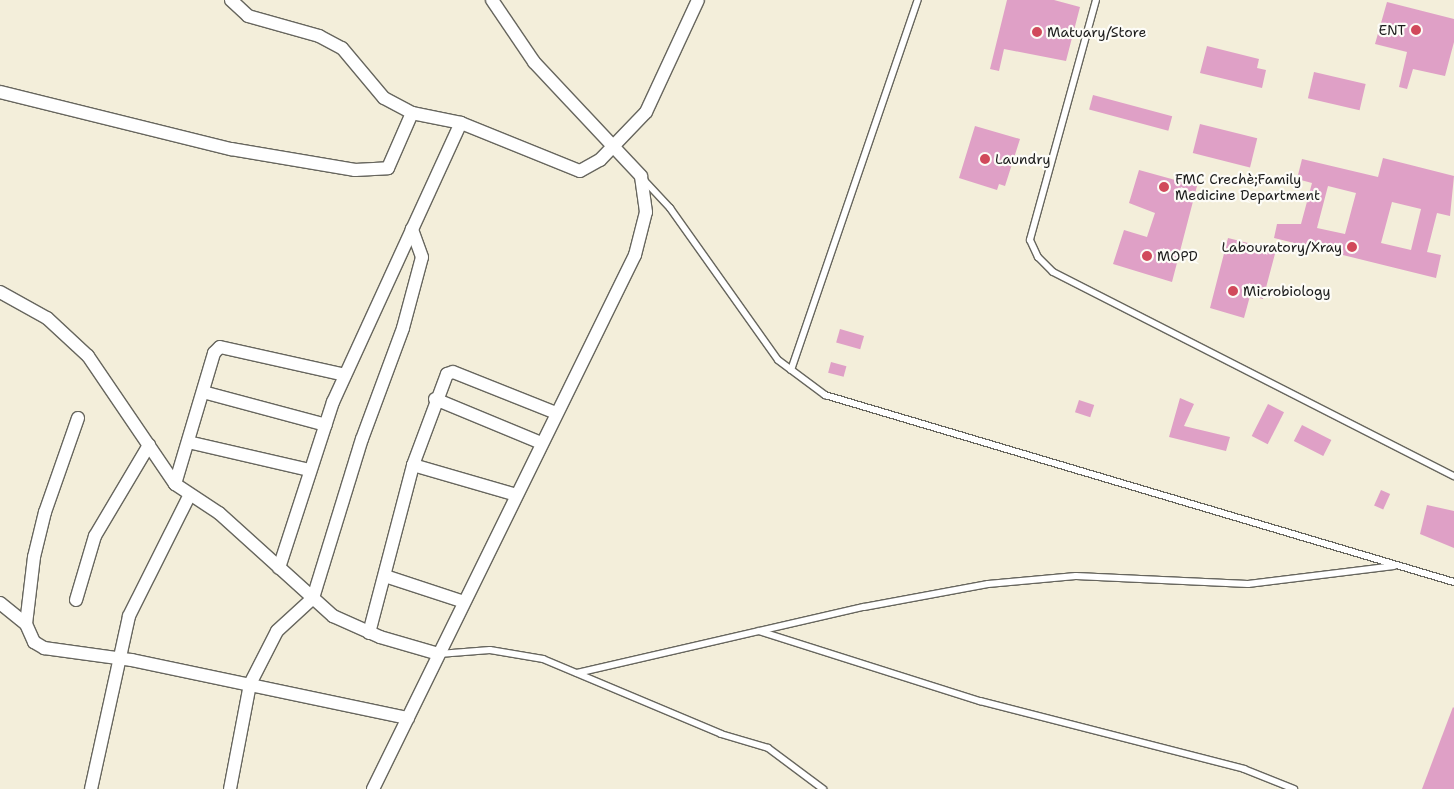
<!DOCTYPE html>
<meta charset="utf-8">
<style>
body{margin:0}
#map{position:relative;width:1454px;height:789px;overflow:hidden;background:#f3eeda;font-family:"Shantell Sans",sans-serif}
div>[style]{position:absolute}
.building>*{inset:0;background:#dfa0c6;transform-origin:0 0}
.roads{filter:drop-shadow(1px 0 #67665e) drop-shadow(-1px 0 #67665e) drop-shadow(0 1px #67665e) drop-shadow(0 -1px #67665e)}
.lane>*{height:6px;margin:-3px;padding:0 3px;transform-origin:3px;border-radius:3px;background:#fff}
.street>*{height:12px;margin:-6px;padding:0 6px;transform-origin:6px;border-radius:6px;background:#fff}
.dots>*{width:14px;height:14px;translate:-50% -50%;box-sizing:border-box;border:2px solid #fdfcf7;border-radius:50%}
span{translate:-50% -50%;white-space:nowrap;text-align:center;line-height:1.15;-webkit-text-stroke:4.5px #fdfcf7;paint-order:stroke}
.poi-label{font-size:14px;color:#1c1c1c}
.right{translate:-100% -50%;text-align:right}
.left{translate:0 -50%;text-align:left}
</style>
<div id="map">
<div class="building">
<i style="clip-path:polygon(1007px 0,1054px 0,1080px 7px,1066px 61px,1004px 49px,999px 71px,990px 69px)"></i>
<i style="clip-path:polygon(1387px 2px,1454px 19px,1454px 42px,1445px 76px,1413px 69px,1407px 89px,1399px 87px,1407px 52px,1375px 44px)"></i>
<i style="clip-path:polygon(1207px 46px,1259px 59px,1257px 68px,1266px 70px,1262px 88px,1200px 73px)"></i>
<i style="left:1314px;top:72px;width:53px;height:27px;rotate:13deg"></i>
<i style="left:1093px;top:95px;width:82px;height:15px;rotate:15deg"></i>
<i style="left:1200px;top:124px;width:59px;height:30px;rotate:14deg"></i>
<i style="clip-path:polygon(975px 126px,1020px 139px,1005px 186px,999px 184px,997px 190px,959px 178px)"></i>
<i style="clip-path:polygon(evenodd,1383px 158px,1454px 176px,1450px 216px,1437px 213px,1427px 252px,1441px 255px,1436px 278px,1274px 238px,1277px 224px,1301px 224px,1312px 183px,1297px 179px,1302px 159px,1378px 177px,1383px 158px,1328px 186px,1356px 193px,1345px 234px,1317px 228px,1328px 186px,1383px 158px,1392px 202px,1421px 209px,1411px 250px,1381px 243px,1392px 202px)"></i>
<i style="clip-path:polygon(1139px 170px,1197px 186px,1172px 282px,1113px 264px,1124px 230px,1147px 237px,1155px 213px,1129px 203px)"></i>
<i style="clip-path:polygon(1228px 238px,1276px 250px,1263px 299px,1250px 296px,1244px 318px,1210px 308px)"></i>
<i style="left:840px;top:329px;width:25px;height:14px;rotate:16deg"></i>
<i style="left:831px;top:362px;width:16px;height:11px;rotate:15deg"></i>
<i style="clip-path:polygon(1180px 398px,1194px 404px,1184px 426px,1230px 437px,1226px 451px,1169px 437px)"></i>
<i style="left:1079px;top:400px;width:16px;height:13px;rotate:18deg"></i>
<i style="left:1268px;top:404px;width:18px;height:36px;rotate:27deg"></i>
<i style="left:1302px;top:425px;width:33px;height:18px;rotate:27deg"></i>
<i style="left:1381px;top:490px;width:10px;height:17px;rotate:24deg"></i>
<i style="clip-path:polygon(1427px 505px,1454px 511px,1454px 548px,1420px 534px)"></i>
<i style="clip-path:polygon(1454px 708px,1454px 789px,1422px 789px,1453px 707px)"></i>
</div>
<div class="roads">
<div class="lane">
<i style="left:1096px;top:0;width:249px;rotate:105.4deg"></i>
<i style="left:1030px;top:240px;width:19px;rotate:65deg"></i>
<i style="left:1038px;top:257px;width:21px;rotate:45deg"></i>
<i style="left:1053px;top:272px;width:450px;rotate:27deg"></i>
<i style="left:643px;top:179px;width:40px;rotate:47deg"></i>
<i style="left:670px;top:208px;width:186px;rotate:54.6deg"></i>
<i style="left:778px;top:360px;width:59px;rotate:36.7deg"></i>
<i style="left:825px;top:395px;width:656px;rotate:16.56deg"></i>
<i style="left:791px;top:370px;width:391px;rotate:-71.1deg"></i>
<i style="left:759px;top:631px;width:232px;rotate:17.6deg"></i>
<i style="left:980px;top:701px;width:273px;rotate:14.4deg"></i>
<i style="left:1244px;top:769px;width:54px;rotate:21.8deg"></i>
<i style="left:439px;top:654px;width:51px;rotate:-4.5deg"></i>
<i style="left:490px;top:650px;width:54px;rotate:9.6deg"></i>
<i style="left:543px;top:659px;width:193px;rotate:22.8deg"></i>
<i style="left:721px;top:734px;width:49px;rotate:16.6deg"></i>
<i style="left:768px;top:748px;width:69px;rotate:36.7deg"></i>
<i style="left:577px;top:673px;width:294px;rotate:-13deg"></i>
<i style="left:864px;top:607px;width:126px;rotate:-10.5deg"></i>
<i style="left:988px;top:584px;width:88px;rotate:-5.2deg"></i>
<i style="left:1076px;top:576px;width:172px;rotate:2.7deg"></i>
<i style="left:1248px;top:584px;width:147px;rotate:-7deg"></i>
</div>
<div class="street">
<i style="left:231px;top:0;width:23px;rotate:43deg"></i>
<i style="left:248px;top:16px;width:74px;rotate:15.7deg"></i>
<i style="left:319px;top:36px;width:26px;rotate:28deg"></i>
<i style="left:342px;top:48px;width:65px;rotate:50deg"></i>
<i style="left:384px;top:98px;width:32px;rotate:28deg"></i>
<i style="left:412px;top:113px;width:50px;rotate:11.5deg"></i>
<i style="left:461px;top:123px;width:128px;rotate:22deg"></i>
<i style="left:580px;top:171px;width:23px;rotate:-29deg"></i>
<i style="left:600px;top:160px;width:66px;rotate:-46.2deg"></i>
<i style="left:646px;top:112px;width:123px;rotate:-65.1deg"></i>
<i style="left:0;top:92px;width:238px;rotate:13.9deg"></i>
<i style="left:231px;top:149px;width:126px;rotate:9.6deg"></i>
<i style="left:355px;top:170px;width:33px;rotate:-3deg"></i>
<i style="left:388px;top:168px;width:60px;rotate:-66.4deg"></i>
<i style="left:0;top:292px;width:54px;rotate:29deg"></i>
<i style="left:47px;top:318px;width:56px;rotate:42.8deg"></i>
<i style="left:88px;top:356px;width:155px;rotate:55.8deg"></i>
<i style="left:175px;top:484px;width:53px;rotate:33.4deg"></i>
<i style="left:219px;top:513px;width:154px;rotate:42.1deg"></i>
<i style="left:333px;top:616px;width:51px;rotate:24.1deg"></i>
<i style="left:380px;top:637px;width:61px;rotate:16.1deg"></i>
<i style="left:203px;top:392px;width:127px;rotate:15deg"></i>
<i style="left:435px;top:399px;width:115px;rotate:22.5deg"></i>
<i style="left:78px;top:418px;width:100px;rotate:109.3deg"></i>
<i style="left:45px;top:512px;width:46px;rotate:103.7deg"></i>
<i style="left:34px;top:557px;width:67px;rotate:96.8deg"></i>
<i style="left:26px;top:624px;width:20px;rotate:66deg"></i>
<i style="left:34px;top:642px;width:12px;rotate:31deg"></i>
<i style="left:44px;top:648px;width:89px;rotate:7.8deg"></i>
<i style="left:132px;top:660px;width:282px;rotate:11.9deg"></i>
<i style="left:188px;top:442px;width:124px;rotate:13deg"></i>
<i style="left:413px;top:465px;width:107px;rotate:16.2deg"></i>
<i style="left:175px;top:484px;width:137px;rotate:-73.4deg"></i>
<i style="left:214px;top:353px;width:8px;rotate:-45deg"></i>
<i style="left:220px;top:347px;width:128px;rotate:12.6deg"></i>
<i style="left:279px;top:568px;width:175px;rotate:-72deg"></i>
<i style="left:333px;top:402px;width:307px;rotate:-65.4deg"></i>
<i style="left:385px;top:576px;width:83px;rotate:18.2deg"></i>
<i style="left:76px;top:600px;width:67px;rotate:-73.5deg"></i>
<i style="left:95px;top:536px;width:106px;rotate:-59.3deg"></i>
<i style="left:0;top:603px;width:33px;rotate:39deg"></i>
<i style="left:369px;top:633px;width:174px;rotate:-75.3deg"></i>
<i style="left:413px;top:465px;width:97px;rotate:-69.5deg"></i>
<i style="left:447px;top:374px;width:6px;rotate:-18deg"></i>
<i style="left:453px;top:372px;width:111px;rotate:21.7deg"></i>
<i style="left:91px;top:789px;width:177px;rotate:-77.6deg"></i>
<i style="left:129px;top:616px;width:134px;rotate:-63.4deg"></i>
<i style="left:230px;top:789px;width:107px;rotate:-79.2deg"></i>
<i style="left:250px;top:684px;width:59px;rotate:-63deg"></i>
<i style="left:277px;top:631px;width:49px;rotate:-42.5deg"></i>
<i style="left:313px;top:598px;width:166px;rotate:-72.9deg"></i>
<i style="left:362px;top:439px;width:118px;rotate:-69.7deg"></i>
<i style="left:403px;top:328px;width:73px;rotate:-75deg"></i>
<i style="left:422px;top:257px;width:30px;rotate:-110deg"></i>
<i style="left:373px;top:789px;width:595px;rotate:-63.87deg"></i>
<i style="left:635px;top:255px;width:44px;rotate:-75.7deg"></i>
<i style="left:646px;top:212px;width:36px;rotate:-98deg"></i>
<i style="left:641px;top:176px;width:156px;rotate:-133.2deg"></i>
<i style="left:534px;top:62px;width:75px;rotate:-124.1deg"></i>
</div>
</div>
<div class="dots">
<i style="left:1416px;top:30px;background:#d1495b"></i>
<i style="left:1037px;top:32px;background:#d1495b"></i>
<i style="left:985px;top:159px;background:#d1495b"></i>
<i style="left:1164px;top:187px;background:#d1495b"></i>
<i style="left:1352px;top:247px;background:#d1495b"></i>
<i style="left:1147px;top:256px;background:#d1495b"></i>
<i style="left:1233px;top:291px;background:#d1495b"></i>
</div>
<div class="poi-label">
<span class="right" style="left:1406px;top:30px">ENT</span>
<span class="left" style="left:1047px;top:32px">Matuary/Store</span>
<span class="left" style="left:995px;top:159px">Laundry</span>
<span class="left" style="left:1175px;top:187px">FMC Crechè;Family<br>Medicine Department</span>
<span class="right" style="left:1342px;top:247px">Labouratory/Xray</span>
<span class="left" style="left:1157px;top:256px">MOPD</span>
<span class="left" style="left:1243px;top:291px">Microbiology</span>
</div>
</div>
